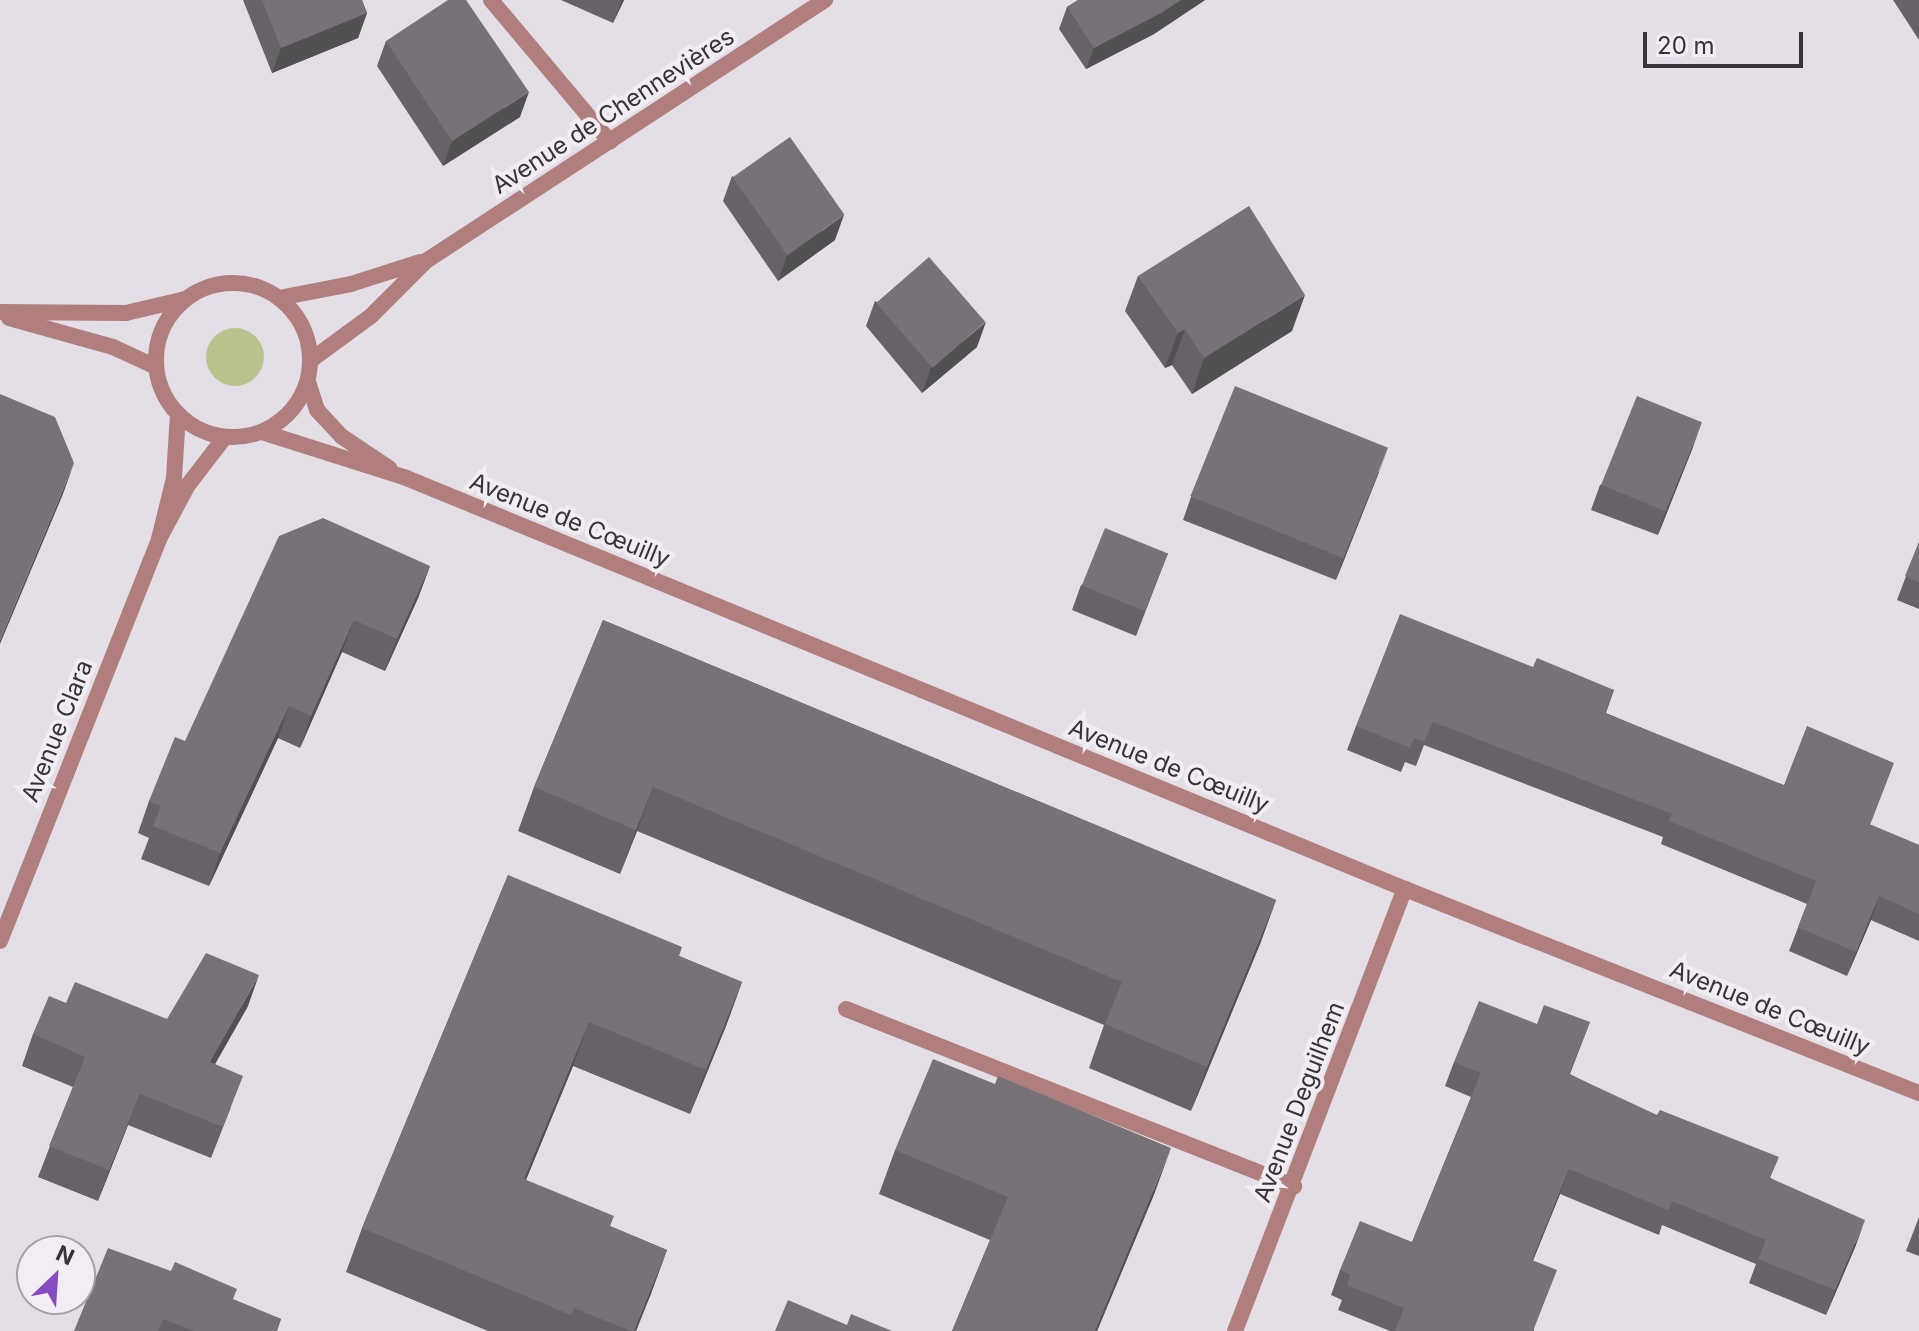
<!DOCTYPE html>
<meta charset="utf-8">
<style>
body{margin:0}
#map{position:relative;width:1919px;height:1331px;overflow:hidden;background:#e4dfe6;font-family:Inter,sans-serif}
div>[style]{position:absolute}
.green>*{inset:0;background:#bac38e}
.round{border-radius:50%}
.service>*{height:16px;margin:-8px;padding:0 8px;transform-origin:8px;border-radius:8px;background:#b17e7e}
.minor>*{height:16px;margin:-8px;padding:0 8px;transform-origin:8px;border-radius:8px;background:#b17e7e}
.tertiary>*{height:16px;margin:-8px;padding:0 8px;transform-origin:8px;border-radius:8px;background:#b17e7e}
.tertiary>.ring{margin:-8px;padding:0;box-sizing:content-box;background:none;border:16px solid #b17e7e;border-radius:50%}
.wall>*{inset:0;background:#666267}
.shaded-wall>*{inset:0;background:#535054}
.building>*{inset:0;background:#777278;transform-origin:0 0}
span{translate:-50% -50%;white-space:nowrap;text-align:center;line-height:1.15;-webkit-text-stroke:8px #f2ecf3;paint-order:stroke}
.street-label{font-size:24px;color:#363436}
.north{position:absolute;left:16px;top:1235px;width:80px;height:80px;box-sizing:border-box;background:#f2ecf3;border:2px solid #a7a2a7;border-radius:50%;rotate:25deg;font-size:22px;font-weight:700;line-height:32px;text-align:center;color:#363436}
.north::after{content:'';display:block;margin:auto;width:28px;height:36px;background:#864bc1;clip-path:polygon(50% 0,100% 100%,50% 72%,0 100%)}
.scale{position:absolute;left:1643px;top:32px;width:160px;height:36px;box-sizing:border-box;border:4px solid #363436;border-top:0;padding-left:10px;font-size:24px;line-height:28px;white-space:nowrap;color:#363436;-webkit-text-stroke:6px #f2ecf3;paint-order:stroke}
</style>
<div id="map">
<div class="green">
<i class="round" style="left:206px;top:328px;width:58px;height:58px"></i>
</div>
<div class="service">
<i style="left:846px;top:1009px;width:482px;rotate:21.6deg"></i>
</div>
<div class="minor">
<i style="left:491px;top:0;width:185px;rotate:50deg"></i>
<i style="left:279px;top:298px;width:73px;rotate:-11deg"></i>
<i style="left:351px;top:284px;width:72px;rotate:-17.7deg"></i>
<i style="left:311px;top:360px;width:74px;rotate:-36.3deg"></i>
<i style="left:371px;top:316px;width:78px;rotate:-45deg"></i>
<i style="left:426px;top:261px;width:477px;rotate:-33.2deg"></i>
<i style="left:178px;top:414px;width:64px;rotate:93.6deg"></i>
<i style="left:174px;top:478px;width:63px;rotate:103.8deg"></i>
<i style="left:159px;top:539px;width:61px;rotate:-61.8deg"></i>
<i style="left:188px;top:485px;width:61px;rotate:-52.4deg"></i>
<i style="left:0;top:941px;width:432px;rotate:-68.4deg"></i>
<i style="left:1235px;top:1331px;width:474px;rotate:-69deg"></i>
</div>
<div class="tertiary">
<i class="ring" style="left:156px;top:283px;width:138px;height:138px"></i>
<i style="left:0;top:312px;width:126px;rotate:0.5deg"></i>
<i style="left:126px;top:313px;width:61px;rotate:-13.3deg"></i>
<i style="left:9px;top:318px;width:108px;rotate:15.6deg"></i>
<i style="left:113px;top:347px;width:47px;rotate:24.9deg"></i>
<i style="left:308px;top:382px;width:29px;rotate:72deg"></i>
<i style="left:317px;top:410px;width:35px;rotate:47deg"></i>
<i style="left:341px;top:436px;width:58px;rotate:33.7deg"></i>
<i style="left:262px;top:432px;width:149px;rotate:17.6deg"></i>
<i style="left:404px;top:477px;width:1082px;rotate:22.37deg"></i>
<i style="left:1405px;top:889px;width:553px;rotate:21.65deg"></i>
</div>
<div class="wall">
<i style="clip-path:polygon(243px 0,362px 0,367px 13px,358px 38px,272px 73px)"></i>
<i style="clip-path:polygon(561px 0,624px 0,613px 23px)"></i>
<i style="clip-path:polygon(1078px 0,1205px 0,1154px 34px,1086px 69px,1059px 29px,1067px 7px)"></i>
<i style="clip-path:polygon(1893px 0,1919px 0,1919px 40px)"></i>
<i style="clip-path:polygon(386px 41px,520px 117px,443px 166px,377px 66px)"></i>
<i style="clip-path:polygon(732px 176px,835px 240px,778px 281px,723px 201px)"></i>
<i style="clip-path:polygon(1138px 276px,1292px 331px,1192px 394px,1172px 365px,1165px 368px,1125px 311px)"></i>
<i style="clip-path:polygon(875px 301px,977px 347px,922px 393px,866px 326px)"></i>
<i style="clip-path:polygon(1693px 447px,1658px 535px,1591px 510px,1600px 485px)"></i>
<i style="clip-path:polygon(1379px 472px,1336px 580px,1183px 520px,1191px 497px)"></i>
<i style="clip-path:polygon(1919px 542px,1919px 609px,1897px 600px)"></i>
<i style="clip-path:polygon(1168px 553px,1136px 636px,1072px 610px,1081px 585px)"></i>
<i style="clip-path:polygon(430px 566px,418px 598px,385px 671px,342px 652px,300px 748px,278px 738px,209px 886px,141px 859px,149px 838px,138px 833px,149px 801px,185px 741px)"></i>
<i style="clip-path:polygon(603px 620px,1276px 900px,1260px 944px,1191px 1111px,1089px 1068px,1104px 1025px,637px 831px,620px 874px,518px 831px,534px 787px)"></i>
<i style="clip-path:polygon(1533px 667px,1614px 690px,1606px 713px,1919px 845px,1919px 941px,1871px 920px,1847px 976px,1789px 951px,1807px 904px,1661px 844px,1663px 837px,1424px 745px,1416px 766px,1405px 762px,1401px 772px,1347px 750px,1356px 726px)"></i>
<i style="clip-path:polygon(508px 875px,679px 956px,742px 982px,726px 1026px,690px 1114px,573px 1066px,526px 1180px,610px 1226px,667px 1250px,636px 1331px,488px 1331px,346px 1272px,362px 1228px)"></i>
<i style="clip-path:polygon(66px 1003px,167px 1019px,248px 1006px,215px 1064px,231px 1107px,211px 1158px,128px 1125px,98px 1201px,38px 1177px,73px 1087px,22px 1066px,33px 1034px)"></i>
<i style="clip-path:polygon(1590px 1022px,1570px 1074px,1771px 1178px,1856px 1245px,1826px 1315px,1749px 1283px,1756px 1264px,1662px 1225px,1659px 1235px,1560px 1194px,1533px 1260px,1534px 1331px,1390px 1331px,1338px 1310px,1342px 1300px,1331px 1295px,1340px 1270px,1412px 1242px,1471px 1097px,1445px 1086px,1454px 1062px,1537px 1024px)"></i>
<i style="clip-path:polygon(895px 1150px,1155px 1192px,1097px 1331px,952px 1331px,990px 1240px,879px 1194px)"></i>
<i style="clip-path:polygon(1919px 1217px,1919px 1256px,1906px 1251px)"></i>
<i style="clip-path:polygon(234px 1300px,281px 1319px,277px 1331px,74px 1331px)"></i>
</div>
<div class="shaded-wall">
<i style="clip-path:polygon(622px 0,624px 0,613px 23px)"></i>
<i style="clip-path:polygon(1181px 0,1205px 0,1154px 34px,1086px 69px,1094px 48px)"></i>
<i style="clip-path:polygon(367px 13px,358px 38px,272px 73px,281px 48px)"></i>
<i style="clip-path:polygon(529px 92px,520px 117px,443px 166px,452px 141px)"></i>
<i style="clip-path:polygon(844px 215px,835px 240px,778px 281px,787px 256px)"></i>
<i style="clip-path:polygon(1305px 295px,1292px 331px,1192px 394px,1204px 358px)"></i>
<i style="clip-path:polygon(986px 322px,977px 347px,922px 393px,931px 368px)"></i>
<i style="clip-path:polygon(1185px 329px,1172px 365px,1165px 368px,1178px 333px)"></i>
<i style="clip-path:polygon(1702px 422px,1693px 447px,1658px 535px,1666px 510px)"></i>
<i style="clip-path:polygon(1388px 449px,1379px 472px,1336px 580px,1344px 557px)"></i>
<i style="clip-path:polygon(74px 463px,63px 494px,0 644px,0 640px)"></i>
<i style="clip-path:polygon(430px 566px,418px 598px,385px 671px,397px 639px)"></i>
<i style="clip-path:polygon(354px 620px,342px 652px,300px 748px,311px 716px)"></i>
<i style="clip-path:polygon(289px 706px,278px 738px,209px 886px,220px 853px)"></i>
<i style="clip-path:polygon(653px 787px,637px 831px,620px 874px,636px 830px)"></i>
<i style="clip-path:polygon(1879px 896px,1871px 920px,1847px 976px,1856px 952px)"></i>
<i style="clip-path:polygon(1276px 900px,1260px 944px,1191px 1111px,1207px 1067px)"></i>
<i style="clip-path:polygon(259px 975px,248px 1006px,198px 1094px,210px 1062px)"></i>
<i style="clip-path:polygon(742px 982px,726px 1026px,690px 1114px,706px 1070px)"></i>
<i style="clip-path:polygon(589px 1022px,573px 1066px,508px 1223px,524px 1179px)"></i>
<i style="clip-path:polygon(140px 1094px,128px 1125px,98px 1201px,109px 1170px)"></i>
<i style="clip-path:polygon(1171px 1148px,1155px 1192px,1097px 1331px,1095px 1331px)"></i>
<i style="clip-path:polygon(1569px 1169px,1560px 1194px,1523px 1285px,1532px 1260px)"></i>
<i style="clip-path:polygon(1865px 1220px,1856px 1245px,1826px 1315px,1835px 1290px)"></i>
<i style="clip-path:polygon(667px 1250px,651px 1294px,636px 1331px,634px 1331px)"></i>
</div>
<div class="building">
<i style="clip-path:polygon(262px 0,362px 0,367px 13px,281px 48px)"></i>
<i style="clip-path:polygon(448px 0,466px 0,529px 92px,452px 141px,386px 41px)"></i>
<i style="clip-path:polygon(1078px 0,1181px 0,1161px 13px,1094px 48px,1067px 7px)"></i>
<i style="left:790px;top:137px;width:95px;height:70px;rotate:55deg"></i>
<i style="clip-path:polygon(1249px 206px,1305px 295px,1204px 358px,1185px 329px,1178px 333px,1138px 276px)"></i>
<i style="left:929px;top:257px;width:86px;height:70px;rotate:49deg"></i>
<i style="left:1235px;top:386px;width:165px;height:119px;rotate:22deg"></i>
<i style="clip-path:polygon(0 394px,55px 417px,74px 463px,0 640px)"></i>
<i style="left:1637px;top:396px;width:70px;height:96px;rotate:22deg"></i>
<i style="clip-path:polygon(323px 518px,430px 566px,397px 639px,354px 620px,311px 716px,289px 706px,220px 853px,153px 826px,161px 806px,149px 801px,175px 737px,185px 741px,279px 536px)"></i>
<i style="left:1105px;top:528px;width:68px;height:62px;rotate:22deg"></i>
<i style="clip-path:polygon(1919px 542px,1919px 582px,1905px 576px)"></i>
<i style="clip-path:polygon(1400px 614px,1533px 667px,1537px 658px,1614px 690px,1605px 713px,1784px 785px,1807px 726px,1894px 763px,1870px 825px,1919px 845px,1919px 914px,1879px 896px,1856px 952px,1798px 927px,1816px 881px,1669px 821px,1672px 814px,1433px 722px,1424px 742px,1414px 738px,1410px 748px,1356px 726px)"></i>
<i style="clip-path:polygon(603px 620px,1276px 900px,1207px 1067px,1105px 1024px,1122px 982px,653px 787px,636px 830px,534px 787px)"></i>
<i style="clip-path:polygon(508px 875px,682px 947px,679px 956px,742px 982px,706px 1070px,589px 1022px,524px 1179px,614px 1216px,610px 1226px,667px 1250px,634px 1331px,631px 1331px,574px 1308px,571px 1315px,362px 1228px)"></i>
<i style="clip-path:polygon(206px 953px,259px 975px,210px 1062px,243px 1076px,223px 1127px,140px 1094px,109px 1170px,49px 1146px,85px 1057px,33px 1034px,49px 996px,66px 1003px,75px 982px,167px 1019px)"></i>
<i style="clip-path:polygon(1479px 1001px,1537px 1024px,1544px 1005px,1590px 1022px,1569px 1074px,1657px 1115px,1660px 1110px,1779px 1157px,1770px 1178px,1865px 1220px,1835px 1290px,1758px 1259px,1766px 1240px,1672px 1201px,1668px 1210px,1569px 1169px,1532px 1260px,1557px 1270px,1533px 1331px,1395px 1331px,1404px 1308px,1347px 1285px,1351px 1275px,1340px 1270px,1360px 1221px,1412px 1242px,1481px 1073px,1454px 1062px)"></i>
<i style="clip-path:polygon(933px 1059px,995px 1084px,998px 1076px,1171px 1148px,1095px 1331px,952px 1331px,1008px 1197px,895px 1150px)"></i>
<i style="clip-path:polygon(108px 1248px,171px 1271px,175px 1262px,237px 1289px,233px 1299px,281px 1319px,276px 1331px,194px 1331px,163px 1319px,158px 1331px,74px 1331px)"></i>
<i style="clip-path:polygon(788px 1300px,847px 1325px,851px 1314px,892px 1331px,775px 1331px)"></i>
</div>
<div class="street-label">
<span style="left:613px;top:111px;rotate:-33deg">Avenue de Chennevières</span>
<span style="left:570px;top:520px;rotate:22deg">Avenue de Cœuilly</span>
<span style="left:57px;top:731px;rotate:-68deg">Avenue Clara</span>
<span style="left:1169px;top:766px;rotate:22deg">Avenue de Cœuilly</span>
<span style="left:1770px;top:1008px;rotate:22deg">Avenue de Cœuilly</span>
<span style="left:1299px;top:1102px;rotate:-69deg">Avenue Deguilhem</span>
</div>
<div class="north">N</div>
<div class="scale">20 m</div>
</div>
